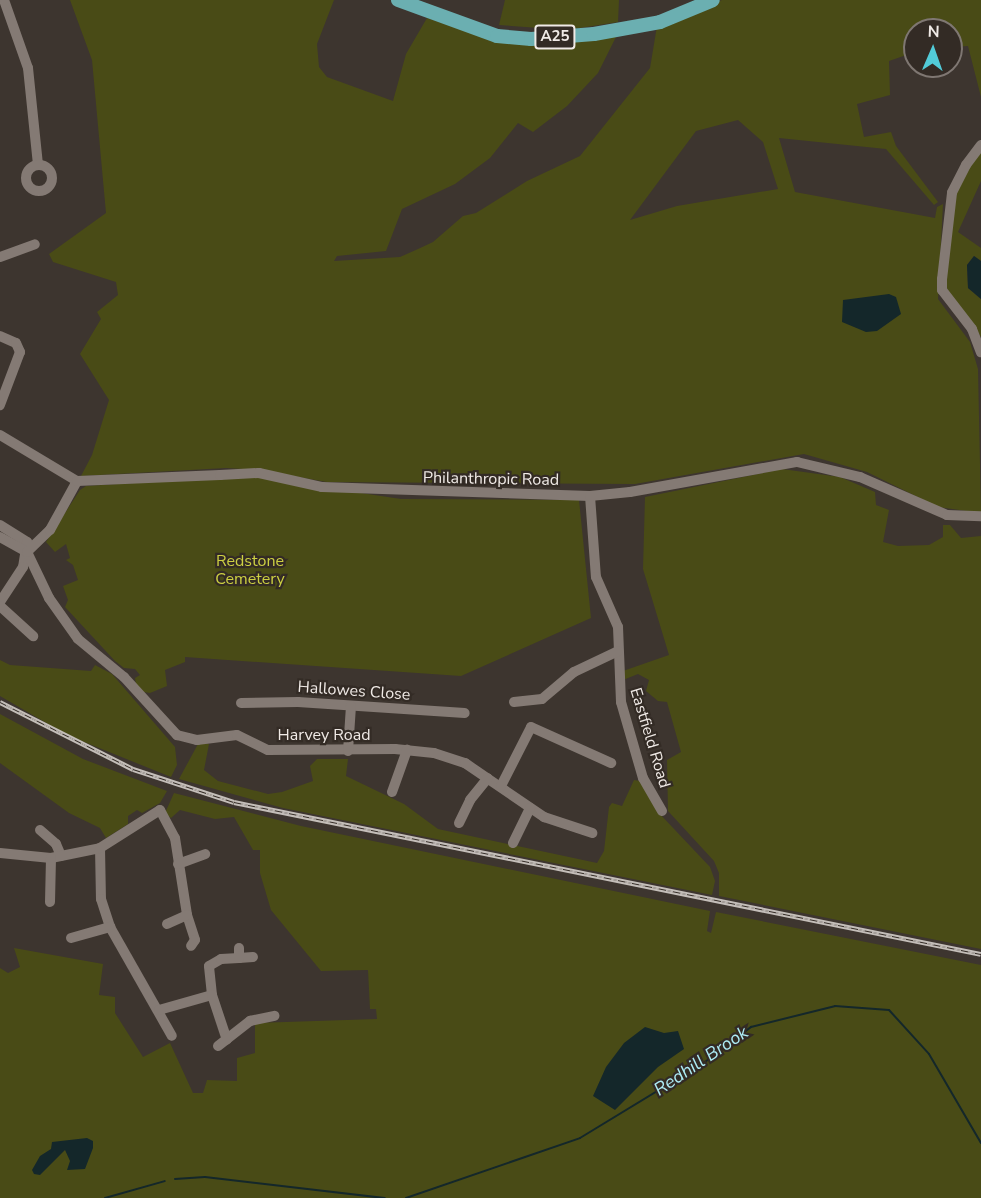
<!DOCTYPE html>
<style>
body{margin:0}
#map{position:relative;width:981px;height:1198px;overflow:hidden;background:#3d352f;font-family:"Nunito Sans",sans-serif}
div>[style]{position:absolute}
.green>*{inset:0;background:#494b16}
.water>*{inset:0;background:#14272a}
.stream>*{height:2px;margin:-1px;padding:0 1px;transform-origin:1px;border-radius:1px;background:#14272a}
.minor>*{height:10px;margin:-5px;padding:0 5px;transform-origin:5px;border-radius:5px;background:#847a74}
.minor>.ring{margin:-5px;padding:0;box-sizing:content-box;background:none;border:10px solid #847a74;border-radius:50%}
.major>*{height:14px;margin:-7px;padding:0 7px;transform-origin:7px;border-radius:7px;background:#6bafb1}
.rail>*{height:4.5px;margin-top:-2.25px;transform-origin:0;background:repeating-linear-gradient(90deg,#332b25 0 7px,#c4beb9 0 14px);box-sizing:border-box;border-block:2px solid #c4beb9}
span{translate:-50% -50%;white-space:nowrap;text-align:center;line-height:1.15;-webkit-text-stroke:4.5px #332b25;paint-order:stroke}
.shield-label span{padding:2px 4px;background:#332b25;border:2px solid;border-radius:4px;-webkit-text-stroke-width:0}
.shield-label{font-size:15px;color:#f0eae6;font-weight:700}
.street-label{font-size:16px;color:#f0eae6}
.park-label{font-size:16px;color:#cdd042}
.water-label{font-size:18px;color:#aeecf5;font-style:italic}
.north{position:absolute;left:903px;top:18px;width:60px;height:60px;box-sizing:border-box;background:#332b25;border:2px solid #7f7772;border-radius:50%;rotate:2deg;font-size:16px;font-weight:700;line-height:24px;text-align:center;color:#f0eae6}
.north::after{content:'';display:block;margin:auto;width:21px;height:27px;background:#52cbd8;clip-path:polygon(50% 0,100% 100%,50% 72%,0 100%)}
</style>
<div id="map">
<div class="green">
<i style="clip-path:polygon(evenodd,70px 0,334px 0,317px 44px,319px 67px,327px 77px,393px 101px,406px 54px,427px 18px,494px 41px,617px 35px,598px 73px,567px 106px,533px 132px,518px 123px,490px 158px,455px 184px,402px 209px,386px 251px,337px 256px,334px 261px,400px 257px,418px 249px,433px 242px,463px 216px,476px 213px,527px 181px,580px 156px,650px 68px,657px 26px,722px 0,981px 0,981px 97px,968px 46px,951px 47px,951px 30px,915px 30px,915px 52px,889px 61px,890px 95px,857px 104px,864px 137px,891px 132px,896px 146px,938px 202px,934px 205px,886px 149px,779px 138px,795px 192px,935px 218px,937px 207px,943px 204px,938px 299px,970px 342px,978px 369px,981px 513px,938px 507px,867px 472px,804px 454px,635px 484px,327px 482px,259px 470px,226px 468px,81px 476px,92px 455px,109px 400px,80px 354px,101px 319px,97px 312px,118px 295px,116px 282px,53px 262px,49px 254px,106px 213px,92px 60px,70px 0,738px 120px,763px 142px,778px 189px,677px 206px,630px 220px,696px 131px,738px 120px)"></i>
<i style="clip-path:polygon(505px 0,619px 0,618px 22px,567px 30px,499px 25px)"></i>
<i style="clip-path:polygon(981px 151px,981px 181px,958px 232px,981px 248px,981px 261px,974px 256px,967px 265px,968px 288px,981px 299px,981px 337px,945px 286px,955px 200px,961px 178px)"></i>
<i style="clip-path:polygon(782px 469px,840px 477px,875px 492px,876px 505px,889px 510px,883px 542px,898px 546px,929px 545px,943px 537px,943px 525px,950px 525px,961px 538px,981px 536px,981px 949px,719px 896px,719px 873px,714px 861px,668px 811px,667px 760px,681px 752px,667px 702px,658px 701px,646px 691px,649px 680px,638px 674px,623px 680px,623px 671px,669px 655px,643px 569px,645px 497px)"></i>
<i style="clip-path:polygon(248px 476px,401px 499px,579px 500px,591px 618px,461px 676px,185px 657px,185px 662px,165px 670px,167px 686px,150px 693px,144px 692px,136px 684px,135px 678px,140px 675px,135px 669px,124px 668px,115px 661px,65px 607px,68px 600px,63px 586px,78px 580px,73px 565px,66px 560px,70px 558px,66px 544px,55px 552px,46px 542px,80px 490px,86px 486px)"></i>
<i style="clip-path:polygon(0 660px,10px 665px,91px 671px,95px 665px,112px 674px,175px 747px,177px 765px,171px 777px,67px 735px,0 696px)"></i>
<i style="clip-path:polygon(0 714px,83px 759px,167px 791px,160px 803px,142px 813px,137px 810px,128px 816px,128px 824px,106px 838px,100px 828px,69px 813px,0 763px)"></i>
<i style="clip-path:polygon(198px 744px,209px 744px,204px 770px,218px 781px,268px 794px,282px 792px,313px 781px,310px 766px,317px 759px,348px 759px,346px 776px,404px 804px,438px 829px,597px 863px,604px 851px,609px 807px,612px 803px,622px 806px,634px 780px,640px 781px,658px 812px,710px 867px,715px 881px,712px 895px,283px 808px,179px 779px)"></i>
<i style="clip-path:polygon(174px 793px,301px 826px,710px 911px,707px 931px,711px 933px,716px 912px,981px 965px,981px 1198px,0 1198px,0 968px,8px 973px,20px 967px,14px 948px,103px 964px,99px 995px,115px 997px,115px 1013px,143px 1057px,170px 1043px,193px 1093px,203px 1093px,207px 1080px,237px 1081px,237px 1058px,255px 1053px,255px 1023px,377px 1019px,376px 1009px,370px 1009px,368px 970px,321px 971px,271px 910px,260px 873px,260px 850px,253px 850px,234px 817px,215px 819px,180px 810px,171px 818px,165px 813px)"></i>
</div>
<div class="water">
<i style="clip-path:polygon(974px 256px,981px 261px,981px 299px,968px 288px,967px 265px)"></i>
<i style="clip-path:polygon(889px 294px,896px 297px,901px 314px,877px 331px,866px 332px,842px 322px,843px 300px)"></i>
<i style="clip-path:polygon(645px 1027px,664px 1033px,678px 1031px,684px 1049px,658px 1067px,615px 1110px,593px 1096px,606px 1067px,624px 1043px)"></i>
<i style="clip-path:polygon(87px 1138px,93px 1141px,93px 1148px,85px 1169px,67px 1170px,70px 1161px,65px 1150px,40px 1175px,34px 1174px,32px 1170px,40px 1156px,51px 1149px,52px 1142px)"></i>
</div>
<div class="stream">
<i style="left:175px;top:1179px;width:30px;rotate:-4deg"></i>
<i style="left:205px;top:1177px;width:181px;rotate:6.7deg"></i>
<i style="left:105px;top:1198px;width:62px;rotate:-15.8deg"></i>
<i style="left:406px;top:1198px;width:184px;rotate:-19deg"></i>
<i style="left:580px;top:1138px;width:146px;rotate:-31.3deg"></i>
<i style="left:705px;top:1062px;width:58px;rotate:-37.3deg"></i>
<i style="left:751px;top:1027px;width:87px;rotate:-14deg"></i>
<i style="left:835px;top:1006px;width:54px;rotate:4.2deg"></i>
<i style="left:889px;top:1010px;width:59px;rotate:47.7deg"></i>
<i style="left:929px;top:1054px;width:103px;rotate:59.7deg"></i>
</div>
<div class="minor">
<i style="left:4px;top:0;width:72px;rotate:70.6deg"></i>
<i style="left:28px;top:68px;width:97px;rotate:84.1deg"></i>
<i style="left:981px;top:145px;width:25px;rotate:127deg"></i>
<i style="left:966px;top:165px;width:31px;rotate:117deg"></i>
<i style="left:952px;top:193px;width:87px;rotate:96.6deg"></i>
<i style="left:942px;top:279px;width:11px;rotate:90deg"></i>
<i style="left:942px;top:290px;width:49px;rotate:52.4deg"></i>
<i style="left:972px;top:329px;width:25px;rotate:69deg"></i>
<i class="ring" style="left:26px;top:165px;width:16px;height:16px"></i>
<i style="left:0;top:257px;width:37px;rotate:-20deg"></i>
<i style="left:0;top:336px;width:17px;rotate:24deg"></i>
<i style="left:16px;top:343px;width:10px;rotate:66deg"></i>
<i style="left:20px;top:352px;width:57px;rotate:110.7deg"></i>
<i style="left:0;top:435px;width:90px;rotate:30.9deg"></i>
<i style="left:590px;top:496px;width:81px;rotate:85.8deg"></i>
<i style="left:596px;top:577px;width:55px;rotate:66.3deg"></i>
<i style="left:618px;top:627px;width:75px;rotate:87.7deg"></i>
<i style="left:621px;top:702px;width:79px;rotate:73.9deg"></i>
<i style="left:643px;top:778px;width:38px;rotate:60deg"></i>
<i style="left:0;top:525px;width:32px;rotate:32deg"></i>
<i style="left:27px;top:542px;width:25px;rotate:99deg"></i>
<i style="left:23px;top:567px;width:42px;rotate:123.3deg"></i>
<i style="left:0;top:537px;width:31px;rotate:29deg"></i>
<i style="left:27px;top:552px;width:51px;rotate:64.4deg"></i>
<i style="left:49px;top:598px;width:50px;rotate:54.7deg"></i>
<i style="left:78px;top:639px;width:60px;rotate:39.6deg"></i>
<i style="left:124px;top:677px;width:79px;rotate:47.6deg"></i>
<i style="left:177px;top:735px;width:21px;rotate:14deg"></i>
<i style="left:197px;top:740px;width:40px;rotate:-7.1deg"></i>
<i style="left:237px;top:735px;width:34px;rotate:26deg"></i>
<i style="left:268px;top:750px;width:127px;rotate:-0.5deg"></i>
<i style="left:395px;top:749px;width:39px;rotate:6deg"></i>
<i style="left:434px;top:753px;width:33px;rotate:18deg"></i>
<i style="left:465px;top:763px;width:96px;rotate:34.4deg"></i>
<i style="left:544px;top:817px;width:51px;rotate:18.4deg"></i>
<i style="left:27px;top:552px;width:32px;rotate:-44deg"></i>
<i style="left:50px;top:530px;width:56px;rotate:-61.1deg"></i>
<i style="left:77px;top:481px;width:143px;rotate:-2.4deg"></i>
<i style="left:220px;top:475px;width:39px;rotate:-3deg"></i>
<i style="left:259px;top:473px;width:65px;rotate:12.5deg"></i>
<i style="left:322px;top:487px;width:268px;rotate:1.9deg"></i>
<i style="left:590px;top:496px;width:40px;rotate:-5.7deg"></i>
<i style="left:630px;top:492px;width:170px;rotate:-10.2deg"></i>
<i style="left:797px;top:462px;width:65px;rotate:13.4deg"></i>
<i style="left:860px;top:477px;width:95px;rotate:23.6deg"></i>
<i style="left:947px;top:515px;width:34px;rotate:2deg"></i>
<i style="left:0;top:606px;width:45px;rotate:42.3deg"></i>
<i style="left:514px;top:702px;width:28px;rotate:-6deg"></i>
<i style="left:542px;top:699px;width:42px;rotate:-40.2deg"></i>
<i style="left:574px;top:672px;width:49px;rotate:-25.5deg"></i>
<i style="left:241px;top:703px;width:57px;rotate:-1deg"></i>
<i style="left:298px;top:702px;width:167px;rotate:3.8deg"></i>
<i style="left:348px;top:751px;width:45px;rotate:-86.2deg"></i>
<i style="left:501px;top:786px;width:66px;rotate:-63deg"></i>
<i style="left:531px;top:727px;width:88px;rotate:24.2deg"></i>
<i style="left:392px;top:792px;width:45px;rotate:-70.3deg"></i>
<i style="left:459px;top:823px;width:25px;rotate:-64deg"></i>
<i style="left:470px;top:800px;width:28px;rotate:-51deg"></i>
<i style="left:40px;top:830px;width:21px;rotate:41deg"></i>
<i style="left:56px;top:844px;width:13px;rotate:67deg"></i>
<i style="left:513px;top:843px;width:39px;rotate:-64deg"></i>
<i style="left:100px;top:848px;width:51px;rotate:88.9deg"></i>
<i style="left:101px;top:899px;width:29px;rotate:72deg"></i>
<i style="left:110px;top:927px;width:125px;rotate:60.4deg"></i>
<i style="left:0;top:853px;width:51px;rotate:5.6deg"></i>
<i style="left:51px;top:858px;width:50px;rotate:-11.5deg"></i>
<i style="left:100px;top:848px;width:71px;rotate:-32.3deg"></i>
<i style="left:160px;top:810px;width:32px;rotate:62deg"></i>
<i style="left:175px;top:838px;width:78px;rotate:81.1deg"></i>
<i style="left:187px;top:915px;width:26px;rotate:72deg"></i>
<i style="left:195px;top:940px;width:7px;rotate:124deg"></i>
<i style="left:178px;top:864px;width:29px;rotate:-20deg"></i>
<i style="left:50px;top:902px;width:44px;rotate:-88.7deg"></i>
<i style="left:167px;top:924px;width:22px;rotate:-24deg"></i>
<i style="left:71px;top:938px;width:41px;rotate:-15.8deg"></i>
<i style="left:239px;top:958px;width:14px;rotate:-4deg"></i>
<i style="left:212px;top:995px;width:29px;rotate:-96deg"></i>
<i style="left:209px;top:966px;width:14px;rotate:-30deg"></i>
<i style="left:221px;top:959px;width:18px;rotate:-3deg"></i>
<i style="left:239px;top:958px;width:10px;rotate:-90deg"></i>
<i style="left:159px;top:1010px;width:55px;rotate:-15.8deg"></i>
<i style="left:212px;top:995px;width:47px;rotate:71.6deg"></i>
<i style="left:218px;top:1046px;width:41px;rotate:-38deg"></i>
<i style="left:250px;top:1021px;width:25px;rotate:-12deg"></i>
</div>
<div class="major">
<i style="left:398px;top:0;width:105px;rotate:20deg"></i>
<i style="left:497px;top:36px;width:34px;rotate:5deg"></i>
<i style="left:531px;top:39px;width:63px;rotate:-4.5deg"></i>
<i style="left:594px;top:34px;width:67px;rotate:-10.3deg"></i>
<i style="left:660px;top:22px;width:57px;rotate:-22.5deg"></i>
</div>
<div class="rail">
<i style="left:0;top:702px;width:149px;rotate:26.7deg"></i>
<i style="left:133px;top:769px;width:106px;rotate:18.1deg"></i>
<i style="left:234px;top:802px;width:762px;rotate:11.5deg"></i>
</div>
<div class="shield-label">
<span style="left:555px;top:37px">A25</span>
</div>
<div class="street-label">
<span style="left:491px;top:479px;rotate:1deg">Philanthropic Road</span>
<span style="left:354px;top:691px;rotate:4deg">Hallowes Close</span>
<span style="left:324px;top:735px">Harvey Road</span>
<span style="left:650px;top:738px;rotate:73deg">Eastfield Road</span>
</div>
<div class="park-label">
<span style="left:250px;top:570px">Redstone<br>Cemetery</span>
</div>
<div class="water-label">
<span style="left:701px;top:1061px;rotate:-34deg">Redhill Brook</span>
</div>
<div class="north">N</div>
</div>
